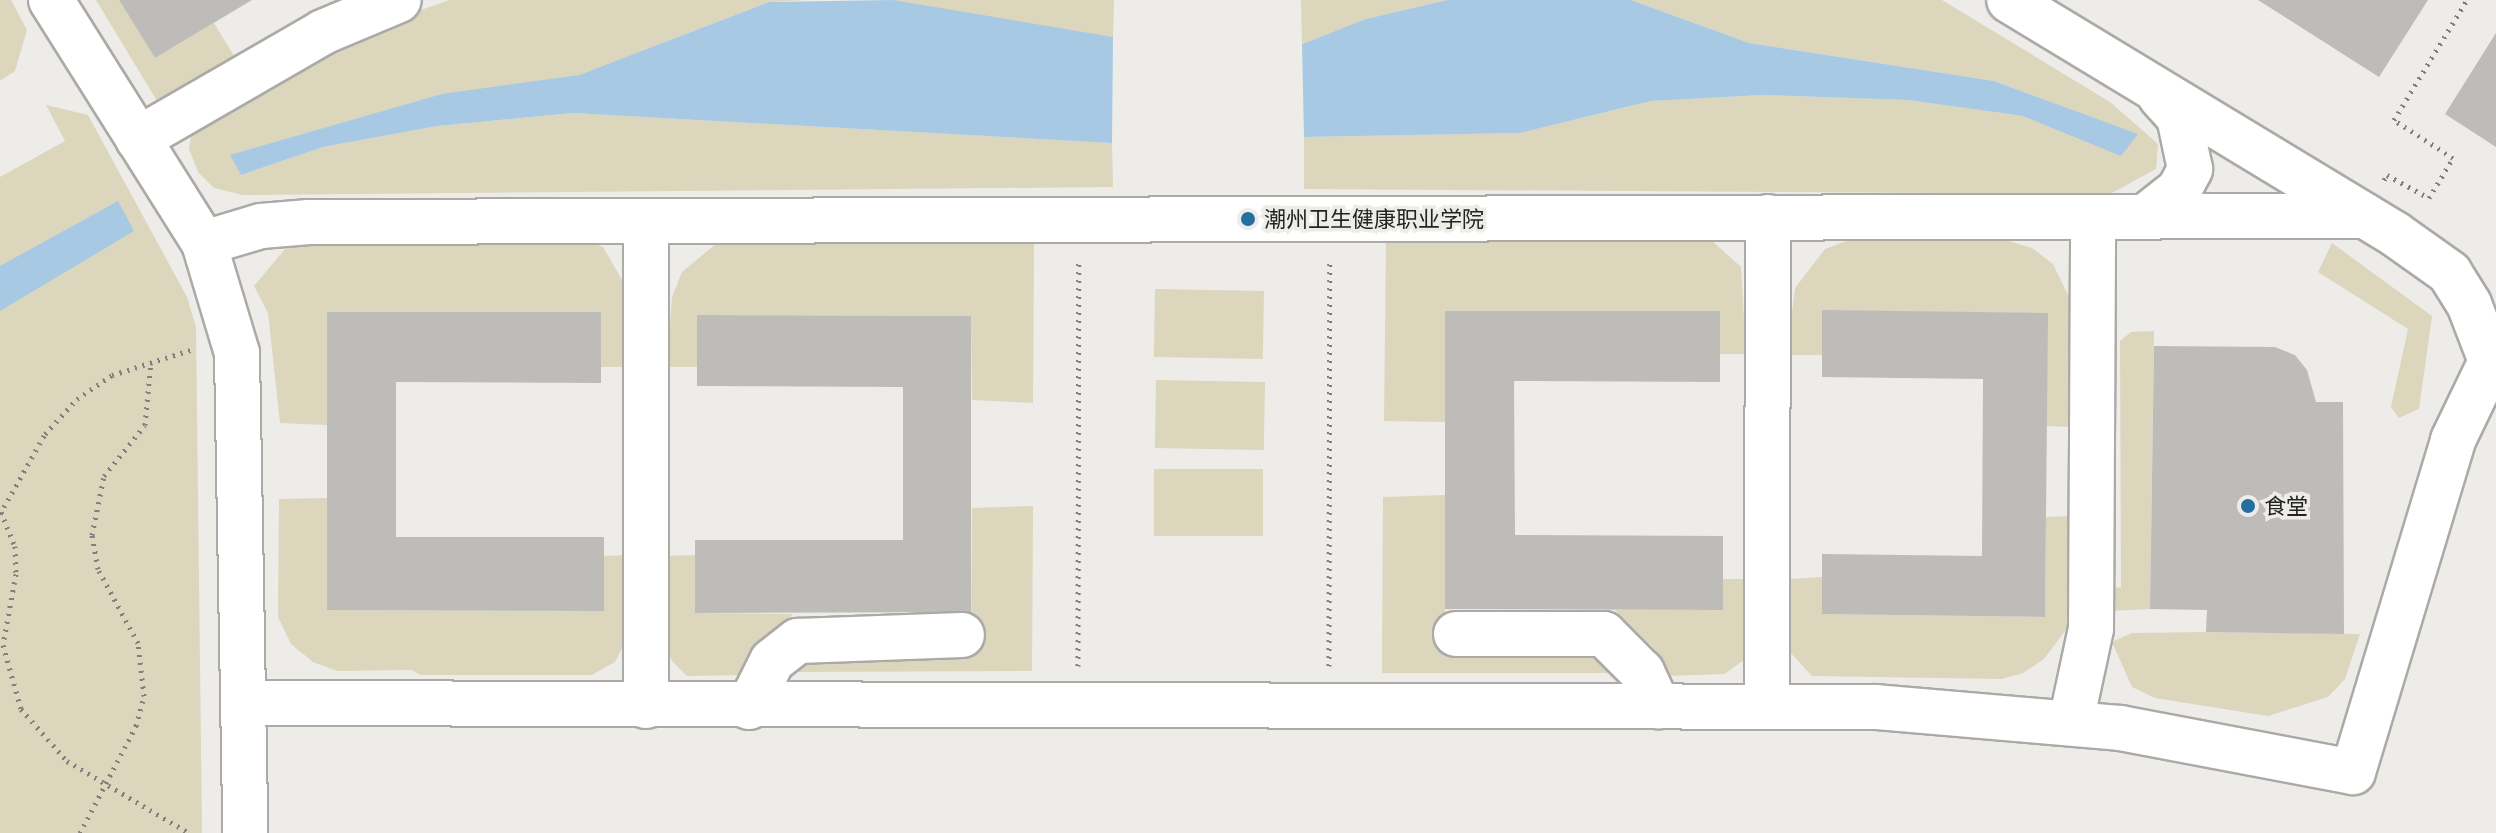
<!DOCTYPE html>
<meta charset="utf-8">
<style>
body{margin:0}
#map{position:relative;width:2496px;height:833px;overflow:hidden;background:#edece9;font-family:Barlow,"Noto Sans SC",sans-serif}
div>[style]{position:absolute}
.green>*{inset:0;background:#dbd6bc;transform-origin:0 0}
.water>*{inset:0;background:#a7c9e4}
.building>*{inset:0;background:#bdbcb9}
.path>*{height:5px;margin-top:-2.5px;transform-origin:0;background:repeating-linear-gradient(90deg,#81807e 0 2px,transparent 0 8px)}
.roads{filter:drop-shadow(2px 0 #abaaa7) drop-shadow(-2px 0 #abaaa7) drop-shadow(0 2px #abaaa7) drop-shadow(0 -2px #abaaa7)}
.minor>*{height:44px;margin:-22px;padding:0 22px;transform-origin:22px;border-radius:22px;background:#fff}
.dots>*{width:22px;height:22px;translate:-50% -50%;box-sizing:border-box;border:4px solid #edece9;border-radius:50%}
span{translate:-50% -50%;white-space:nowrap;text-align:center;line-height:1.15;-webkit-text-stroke:7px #edece9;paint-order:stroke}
.poi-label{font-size:22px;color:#232322}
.left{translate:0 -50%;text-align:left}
</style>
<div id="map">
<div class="green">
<i style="clip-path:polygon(0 0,11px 0,27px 30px,15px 71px,0 81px)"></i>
<i style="clip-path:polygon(96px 0,119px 0,155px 58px,214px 23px,234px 56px,157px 101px)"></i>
<i style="clip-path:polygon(449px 0,807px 0,769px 2px,579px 75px,436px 96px,231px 155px,241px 175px,323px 147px,437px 126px,573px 113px,1112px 143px,1113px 187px,243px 195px,214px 188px,198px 172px,189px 149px,192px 132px,382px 24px)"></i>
<i style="clip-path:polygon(893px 0,1114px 0,1113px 37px,988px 20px)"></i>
<i style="clip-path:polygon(1301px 0,1447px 0,1366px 19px,1302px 44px)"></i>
<i style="clip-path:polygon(1631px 0,1942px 0,2110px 102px,2158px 144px,2156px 169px,2110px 194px,1304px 189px,1304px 137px,1520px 133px,1651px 101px,1762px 95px,1909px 100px,2023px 116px,2121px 155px,2137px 134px,1994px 81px,1749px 43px)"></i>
<i style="clip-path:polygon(46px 105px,88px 115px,187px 297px,196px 327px,202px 833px,0 833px,0 177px,65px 141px)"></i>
<i style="clip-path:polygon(314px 239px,583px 240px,603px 247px,625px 285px,627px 367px,601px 367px,601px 312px,328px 312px,327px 425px,280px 423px,268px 313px,254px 286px,285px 249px)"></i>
<i style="clip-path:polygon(1034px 239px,1033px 403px,972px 400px,971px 316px,697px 315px,697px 367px,667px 367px,672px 297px,682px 272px,717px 243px)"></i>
<i style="clip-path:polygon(2002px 239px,2032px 248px,2053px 264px,2070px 299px,2072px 427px,2047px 426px,2047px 313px,1822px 311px,1822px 355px,1787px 355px,1795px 288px,1825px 249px,1849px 240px)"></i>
<i style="clip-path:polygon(1386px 240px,1711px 240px,1741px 267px,1746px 354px,1720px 354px,1719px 311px,1446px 311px,1445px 422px,1384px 421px)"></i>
<i style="clip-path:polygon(2332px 243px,2432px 316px,2419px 409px,2399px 418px,2391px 407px,2408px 329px,2318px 272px)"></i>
<i style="left:1155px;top:289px;width:109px;height:68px;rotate:1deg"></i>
<i style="clip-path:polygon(2154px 331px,2150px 609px,2110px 611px,2110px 589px,2121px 587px,2120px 341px,2131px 332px)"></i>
<i style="left:1156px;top:380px;width:109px;height:68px;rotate:1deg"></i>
<i style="left:1154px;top:469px;width:109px;height:67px"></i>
<i style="clip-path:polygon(1445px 495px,1445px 655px,1597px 655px,1621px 673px,1382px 673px,1383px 497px)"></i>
<i style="clip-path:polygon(327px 498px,327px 610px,603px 611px,604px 556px,628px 555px,625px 643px,615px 662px,592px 675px,421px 675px,411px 670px,337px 671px,313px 662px,291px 644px,278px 617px,279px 499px)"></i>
<i style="clip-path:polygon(1033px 506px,1032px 671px,795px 672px,823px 652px,971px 649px,972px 508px)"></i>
<i style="clip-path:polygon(2074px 516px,2068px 627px,2044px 659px,2023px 673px,2002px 679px,1812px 676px,1789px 651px,1789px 579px,1822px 577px,1822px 614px,2045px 617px,2046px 517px)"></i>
<i style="clip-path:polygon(695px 555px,695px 613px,793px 614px,755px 650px,746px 675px,687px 676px,672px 661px,663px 638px,663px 556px)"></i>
<i style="clip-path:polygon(1723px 579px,1749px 579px,1744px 660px,1724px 674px,1666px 676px,1656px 650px,1615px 610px,1722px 610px)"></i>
<i style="clip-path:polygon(2132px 633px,2206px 632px,2360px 634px,2345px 679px,2328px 697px,2268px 716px,2155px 698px,2132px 687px,2112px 642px)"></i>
</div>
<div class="water">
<i style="clip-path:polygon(893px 0,1113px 37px,1112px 143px,573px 113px,437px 126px,323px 147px,241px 175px,230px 155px,442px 94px,579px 75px,769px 2px)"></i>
<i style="clip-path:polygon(1447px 0,1631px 0,1749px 43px,1994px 81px,2138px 134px,2121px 156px,2023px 116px,1908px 100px,1762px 95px,1651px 101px,1520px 133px,1304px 137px,1302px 44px,1366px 19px)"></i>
<i style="clip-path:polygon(118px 201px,134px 231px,0 311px,0 266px)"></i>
</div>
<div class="building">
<i style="clip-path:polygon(119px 0,252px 0,155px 58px)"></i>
<i style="clip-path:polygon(2258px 0,2428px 0,2379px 77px)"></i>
<i style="clip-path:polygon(2496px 33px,2496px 147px,2445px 114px)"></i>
<i style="clip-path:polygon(1822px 310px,2048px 313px,2045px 617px,1822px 614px,1822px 554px,1982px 556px,1983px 379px,1822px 377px)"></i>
<i style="clip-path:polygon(1445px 311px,1720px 311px,1720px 382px,1514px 381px,1515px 535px,1723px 536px,1723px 610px,1445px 609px)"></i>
<i style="clip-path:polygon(327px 312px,601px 312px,601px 383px,396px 382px,396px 537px,604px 537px,604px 611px,327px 610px)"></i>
<i style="clip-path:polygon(697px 315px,971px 316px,971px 612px,695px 613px,695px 540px,903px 540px,903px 387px,697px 386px)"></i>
<i style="clip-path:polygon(2154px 346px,2275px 347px,2295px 355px,2307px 370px,2316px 402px,2343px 402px,2344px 634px,2206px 632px,2207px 610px,2150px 609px)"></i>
</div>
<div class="path">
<i style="left:2384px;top:180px;width:6px;rotate:-59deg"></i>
<i style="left:2387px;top:175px;width:48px;rotate:28.7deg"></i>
<i style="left:2429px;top:198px;width:47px;rotate:-59deg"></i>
<i style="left:2453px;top:158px;width:70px;rotate:-147.2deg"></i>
<i style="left:2394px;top:120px;width:140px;rotate:-58.7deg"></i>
<i style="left:1px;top:512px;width:37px;rotate:68deg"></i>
<i style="left:15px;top:546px;width:28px;rotate:88deg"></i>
<i style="left:16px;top:574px;width:72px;rotate:100.4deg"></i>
<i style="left:3px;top:645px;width:66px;rotate:74.3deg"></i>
<i style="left:21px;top:709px;width:69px;rotate:48.5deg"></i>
<i style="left:67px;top:761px;width:142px;rotate:30.5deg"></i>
<i style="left:0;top:514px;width:92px;rotate:-60.6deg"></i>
<i style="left:45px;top:434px;width:47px;rotate:-47.6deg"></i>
<i style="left:77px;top:399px;width:42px;rotate:-34.4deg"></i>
<i style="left:112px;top:375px;width:85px;rotate:-17.8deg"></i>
<i style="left:1078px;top:666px;width:406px;rotate:-89.9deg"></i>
<i style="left:1329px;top:666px;width:406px;rotate:-89.9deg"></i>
<i style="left:80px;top:833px;width:121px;rotate:-62.4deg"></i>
<i style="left:136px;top:726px;width:31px;rotate:-75deg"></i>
<i style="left:144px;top:696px;width:53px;rotate:-96.5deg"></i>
<i style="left:138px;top:643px;width:84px;rotate:-118.4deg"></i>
<i style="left:98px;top:569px;width:35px;rotate:-100deg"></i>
<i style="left:92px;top:535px;width:60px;rotate:-78.5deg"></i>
<i style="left:104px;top:476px;width:65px;rotate:-51.2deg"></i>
<i style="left:145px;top:425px;width:64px;rotate:-84.6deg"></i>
</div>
<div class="roads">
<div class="minor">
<i style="left:51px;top:0;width:287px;rotate:57.8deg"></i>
<i style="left:204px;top:243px;width:115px;rotate:73.3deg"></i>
<i style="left:237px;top:353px;width:480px;rotate:89deg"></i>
<i style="left:138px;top:139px;width:214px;rotate:-30deg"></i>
<i style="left:323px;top:32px;width:82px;rotate:-22.8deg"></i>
<i style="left:2146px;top:216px;width:42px;rotate:-38.2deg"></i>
<i style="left:2179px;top:190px;width:24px;rotate:-62deg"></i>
<i style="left:2190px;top:169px;width:53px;rotate:-101.9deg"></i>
<i style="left:2179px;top:117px;width:28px;rotate:-132deg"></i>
<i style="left:204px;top:243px;width:59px;rotate:-16.6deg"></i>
<i style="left:261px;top:226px;width:48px;rotate:-4.8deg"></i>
<i style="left:309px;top:222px;width:2056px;rotate:-0.17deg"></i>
<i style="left:1456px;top:634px;width:148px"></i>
<i style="left:1604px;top:634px;width:54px;rotate:45deg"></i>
<i style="left:1642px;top:672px;width:38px;rotate:65deg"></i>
<i style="left:244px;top:703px;width:1632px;rotate:0.14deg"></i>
<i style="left:1876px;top:707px;width:245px;rotate:4.9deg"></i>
<i style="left:2120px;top:728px;width:237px;rotate:10.7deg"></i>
<i style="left:2353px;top:772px;width:347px;rotate:-73.2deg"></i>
<i style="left:2453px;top:440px;width:88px;rotate:-64.3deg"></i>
<i style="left:2491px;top:361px;width:61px;rotate:-111.1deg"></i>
<i style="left:2469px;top:304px;width:36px;rotate:-122deg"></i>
<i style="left:2450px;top:273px;width:67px;rotate:-144.7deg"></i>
<i style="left:2395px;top:234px;width:451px;rotate:-148.8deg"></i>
<i style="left:646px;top:706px;width:485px;rotate:-90deg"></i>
<i style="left:749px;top:707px;width:51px;rotate:-63.4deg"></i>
<i style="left:772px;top:661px;width:33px;rotate:-38deg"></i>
<i style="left:798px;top:641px;width:164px;rotate:-2.1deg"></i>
<i style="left:1767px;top:707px;width:490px;rotate:-89.9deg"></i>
<i style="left:2071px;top:722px;width:95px;rotate:-77.9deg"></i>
<i style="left:2091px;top:629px;width:412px;rotate:-89.7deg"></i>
</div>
</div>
<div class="dots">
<i style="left:1248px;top:219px;background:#2270a2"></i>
<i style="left:2248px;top:506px;background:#2270a2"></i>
</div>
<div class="poi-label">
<span class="left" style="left:1264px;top:219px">潮州卫生健康职业学院</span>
<span class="left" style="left:2264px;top:506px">食堂</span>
</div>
</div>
